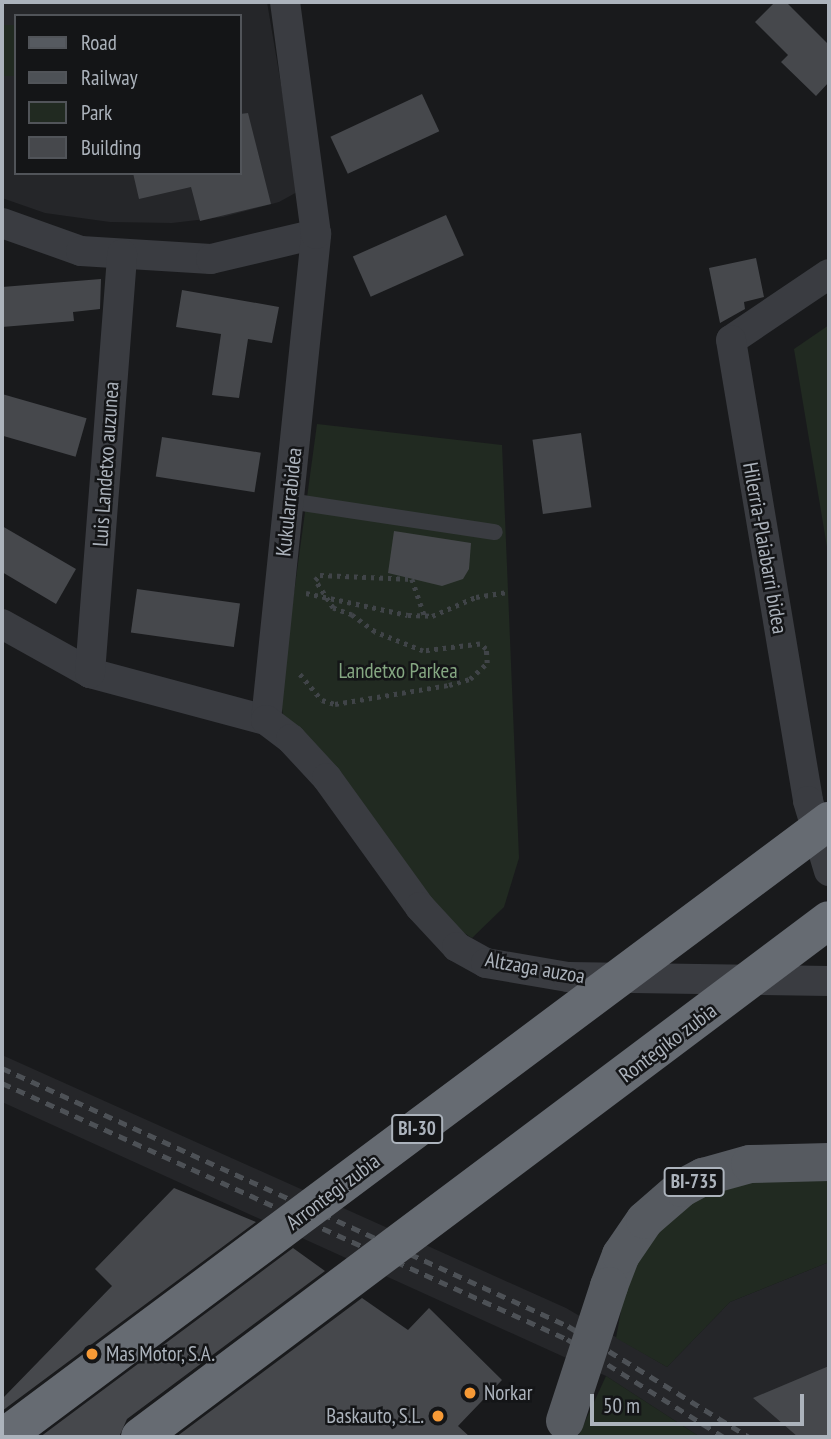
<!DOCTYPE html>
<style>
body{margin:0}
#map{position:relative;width:831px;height:1439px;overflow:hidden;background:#191a1c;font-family:"PT Sans Narrow",sans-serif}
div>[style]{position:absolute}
.built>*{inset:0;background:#252629}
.green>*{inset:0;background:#212a21;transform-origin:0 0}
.building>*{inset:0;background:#46484c;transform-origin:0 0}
.path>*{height:4.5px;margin-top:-2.25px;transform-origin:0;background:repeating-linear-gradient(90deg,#404448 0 3.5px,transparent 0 8.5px)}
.service>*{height:16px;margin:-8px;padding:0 8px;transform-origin:8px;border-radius:8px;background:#3a3c41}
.minor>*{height:30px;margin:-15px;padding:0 15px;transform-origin:15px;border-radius:15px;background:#3a3c41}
.primary>*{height:38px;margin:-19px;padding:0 19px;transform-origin:19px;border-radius:19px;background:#565a60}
.rail>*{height:5px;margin-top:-2.5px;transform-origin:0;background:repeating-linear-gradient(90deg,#4d5156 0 9px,transparent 0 16px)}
.primary-bridge>*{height:38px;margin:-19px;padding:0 19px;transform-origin:19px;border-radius:19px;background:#565a60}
.motorway-bridge>*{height:38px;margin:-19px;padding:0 19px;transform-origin:19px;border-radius:19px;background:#666b72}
.dots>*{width:19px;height:19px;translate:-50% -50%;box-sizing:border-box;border:4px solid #141517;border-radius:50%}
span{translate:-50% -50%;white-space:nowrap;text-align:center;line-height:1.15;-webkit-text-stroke:5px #141517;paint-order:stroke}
.shield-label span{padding:2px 5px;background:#141517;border:2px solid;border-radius:5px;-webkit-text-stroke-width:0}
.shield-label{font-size:19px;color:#acb3bc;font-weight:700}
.street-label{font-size:21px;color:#acb3bc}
.park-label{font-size:21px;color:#85a782}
.poi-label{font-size:21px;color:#acb3bc}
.left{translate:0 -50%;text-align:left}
.right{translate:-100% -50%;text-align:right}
.frame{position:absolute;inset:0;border:4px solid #acb3bc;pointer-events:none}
.legend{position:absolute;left:14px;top:14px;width:228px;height:161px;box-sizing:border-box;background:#141517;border:2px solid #515459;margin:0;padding:9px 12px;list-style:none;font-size:21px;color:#acb3bc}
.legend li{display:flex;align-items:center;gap:14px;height:35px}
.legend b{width:35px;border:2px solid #515459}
.scale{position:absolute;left:590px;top:1394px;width:214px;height:32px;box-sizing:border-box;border:4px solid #acb3bc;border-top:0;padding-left:9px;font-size:21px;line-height:24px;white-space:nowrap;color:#acb3bc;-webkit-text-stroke:5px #141517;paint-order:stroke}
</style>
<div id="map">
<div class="built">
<i style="clip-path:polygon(evenodd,2px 2px,267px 2px,299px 191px,279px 202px,223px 217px,172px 223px,110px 222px,45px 213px,2px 198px,2px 2px,16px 16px,240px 16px,240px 173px,16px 173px,16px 16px)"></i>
<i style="clip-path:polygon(2px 1055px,566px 1308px,667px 1367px,730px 1302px,829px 1262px,829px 1437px,700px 1437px,606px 1376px,2px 1102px)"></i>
</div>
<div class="green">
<i style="left:16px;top:25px;width:51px;height:15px;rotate:90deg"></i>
<i style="clip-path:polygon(829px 325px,829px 559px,794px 349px)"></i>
<i style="clip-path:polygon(317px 424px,502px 445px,519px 858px,504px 907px,472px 938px,450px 924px,283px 715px,280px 696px)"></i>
<i style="clip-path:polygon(829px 1175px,829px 1262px,730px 1302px,667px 1367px,616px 1338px,629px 1267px,670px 1209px,730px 1180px)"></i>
<i style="clip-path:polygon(606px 1376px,700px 1437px,578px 1437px)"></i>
</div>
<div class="building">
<i style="clip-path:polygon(775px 2px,786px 2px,829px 45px,829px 82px,816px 96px,781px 62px,788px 55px,755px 22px)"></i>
<i style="left:422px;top:94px;width:41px;height:101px;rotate:65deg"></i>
<i style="clip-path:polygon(248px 113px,271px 204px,200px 221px,191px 187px,139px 199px,133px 173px,240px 173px,240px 114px)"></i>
<i style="left:446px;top:215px;width:44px;height:102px;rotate:66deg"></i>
<i style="clip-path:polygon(756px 258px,764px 297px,744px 302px,745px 309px,720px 323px,709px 268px)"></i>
<i style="clip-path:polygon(101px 279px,100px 309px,73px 312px,74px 321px,2px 327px,2px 287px)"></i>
<i style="clip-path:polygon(182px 290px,279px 307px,272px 343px,248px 339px,239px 398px,212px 395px,221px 334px,176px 327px)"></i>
<i style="left:2px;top:394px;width:88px;height:40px;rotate:16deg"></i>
<i style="left:581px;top:433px;width:75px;height:49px;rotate:82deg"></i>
<i style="left:162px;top:437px;width:100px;height:40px;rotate:9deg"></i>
<i style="clip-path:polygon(2px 526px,76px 569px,56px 604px,2px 572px)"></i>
<i style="clip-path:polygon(394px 531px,471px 543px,469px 569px,463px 579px,442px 586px,388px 573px)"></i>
<i style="left:137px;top:589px;width:104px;height:44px;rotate:8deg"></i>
<i style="clip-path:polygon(174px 1188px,256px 1222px,2px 1411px,2px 1399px,112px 1286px,95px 1269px)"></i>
<i style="clip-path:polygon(293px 1248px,325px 1271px,127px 1419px,119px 1437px,40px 1437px)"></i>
<i style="clip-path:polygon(362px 1298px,408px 1330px,429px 1308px,502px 1380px,458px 1426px,470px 1437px,176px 1437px)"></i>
<i style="clip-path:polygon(829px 1366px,829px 1437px,798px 1437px,753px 1398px)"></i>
</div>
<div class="path">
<i style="left:306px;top:593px;width:104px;rotate:12.2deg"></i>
<i style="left:408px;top:615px;width:24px;rotate:2deg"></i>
<i style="left:432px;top:616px;width:48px;rotate:-23.4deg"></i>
<i style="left:476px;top:597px;width:32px;rotate:-9deg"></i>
<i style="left:300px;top:674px;width:34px;rotate:50deg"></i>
<i style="left:322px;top:700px;width:14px;rotate:17deg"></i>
<i style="left:335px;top:704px;width:116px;rotate:-9.5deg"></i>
<i style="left:449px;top:685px;width:22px;rotate:-16deg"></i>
<i style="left:470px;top:679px;width:23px;rotate:-43deg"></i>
<i style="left:487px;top:663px;width:14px;rotate:-94deg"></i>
<i style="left:486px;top:649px;width:8px;rotate:-140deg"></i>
<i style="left:480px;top:644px;width:57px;rotate:173deg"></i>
<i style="left:423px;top:651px;width:52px;rotate:-158.4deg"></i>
<i style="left:375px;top:632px;width:29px;rotate:-144deg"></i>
<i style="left:352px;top:615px;width:20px;rotate:-160deg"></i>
<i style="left:333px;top:608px;width:33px;rotate:-123deg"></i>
<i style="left:315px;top:580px;width:7px;rotate:-45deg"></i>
<i style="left:320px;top:575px;width:92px;rotate:2.5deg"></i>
<i style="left:412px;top:579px;width:39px;rotate:71deg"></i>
</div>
<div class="service">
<i style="left:289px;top:501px;width:208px;rotate:8.6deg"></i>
</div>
<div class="minor">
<i style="left:2px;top:223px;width:84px;rotate:19.5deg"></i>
<i style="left:81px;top:251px;width:130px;rotate:3.5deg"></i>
<i style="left:211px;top:259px;width:108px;rotate:-13.4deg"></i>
<i style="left:829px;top:274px;width:118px;rotate:146deg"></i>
<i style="left:731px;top:340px;width:467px;rotate:80.5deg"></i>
<i style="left:808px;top:801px;width:73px;rotate:73.3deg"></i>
<i style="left:2px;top:624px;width:101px;rotate:29.1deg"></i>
<i style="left:90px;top:673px;width:182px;rotate:15deg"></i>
<i style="left:266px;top:720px;width:489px;rotate:-84.1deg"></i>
<i style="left:316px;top:234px;width:234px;rotate:-97.6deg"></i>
<i style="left:90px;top:673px;width:420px;rotate:-85.6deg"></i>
<i style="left:266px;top:720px;width:31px;rotate:37deg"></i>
<i style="left:291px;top:739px;width:53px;rotate:47.3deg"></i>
<i style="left:327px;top:778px;width:159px;rotate:54.2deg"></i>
<i style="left:420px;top:907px;width:54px;rotate:47.2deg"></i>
<i style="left:457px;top:947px;width:33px;rotate:29deg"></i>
<i style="left:486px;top:963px;width:83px;rotate:9.7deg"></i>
<i style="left:568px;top:977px;width:261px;rotate:0.9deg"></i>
</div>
<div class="primary">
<i style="left:609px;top:1286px;width:33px;rotate:-69deg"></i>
<i style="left:621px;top:1255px;width:42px;rotate:-55.6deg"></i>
<i style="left:645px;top:1220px;width:49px;rotate:-40.9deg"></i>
<i style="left:682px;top:1188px;width:24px;rotate:-28deg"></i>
<i style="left:703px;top:1177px;width:49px;rotate:-15.5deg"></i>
<i style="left:750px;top:1164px;width:79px;rotate:-1.5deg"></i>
</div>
<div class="rail">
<i style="left:2px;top:1068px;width:622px;rotate:24.5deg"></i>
<i style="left:568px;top:1326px;width:212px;rotate:31.5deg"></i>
<i style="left:2px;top:1083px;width:620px;rotate:24.38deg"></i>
<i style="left:567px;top:1339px;width:185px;rotate:32deg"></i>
</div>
<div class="primary-bridge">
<i style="left:565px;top:1421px;width:142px;rotate:-71.9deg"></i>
</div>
<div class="motorway-bridge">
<i style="left:4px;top:1437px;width:1030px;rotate:-36.75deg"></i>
<i style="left:140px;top:1437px;width:861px;rotate:-36.88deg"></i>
</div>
<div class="dots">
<i style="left:92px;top:1354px;background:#f79a36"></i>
<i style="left:470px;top:1393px;background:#f79a36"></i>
<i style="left:438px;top:1416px;background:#f79a36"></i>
</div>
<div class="shield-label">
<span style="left:417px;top:1129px">BI-30</span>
<span style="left:694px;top:1182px">BI-735</span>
</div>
<div class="street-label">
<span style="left:106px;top:464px;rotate:-86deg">Luis Landetxo auzunea</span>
<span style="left:289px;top:502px;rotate:-84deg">Kukularrabidea</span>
<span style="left:765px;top:548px;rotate:80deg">Hilerria-Plaiabarri bidea</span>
<span style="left:535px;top:968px;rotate:10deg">Altzaga auzoa</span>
<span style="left:668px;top:1043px;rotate:-37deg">Rontegiko zubia</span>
<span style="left:333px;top:1192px;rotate:-37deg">Arrontegi zubia</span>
</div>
<div class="park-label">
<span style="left:398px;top:671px">Landetxo Parkea</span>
</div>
<div class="poi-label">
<span class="left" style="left:106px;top:1354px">Mas Motor, S.A.</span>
<span class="left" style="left:484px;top:1393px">Norkar</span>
<span class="right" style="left:424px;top:1416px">Baskauto, S.L.</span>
</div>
<div class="frame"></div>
<ul class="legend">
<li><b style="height:9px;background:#565a60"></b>Road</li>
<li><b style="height:9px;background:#4d5156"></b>Railway</li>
<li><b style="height:19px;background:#212a21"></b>Park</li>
<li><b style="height:19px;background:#46484c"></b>Building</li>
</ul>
<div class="scale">50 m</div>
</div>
